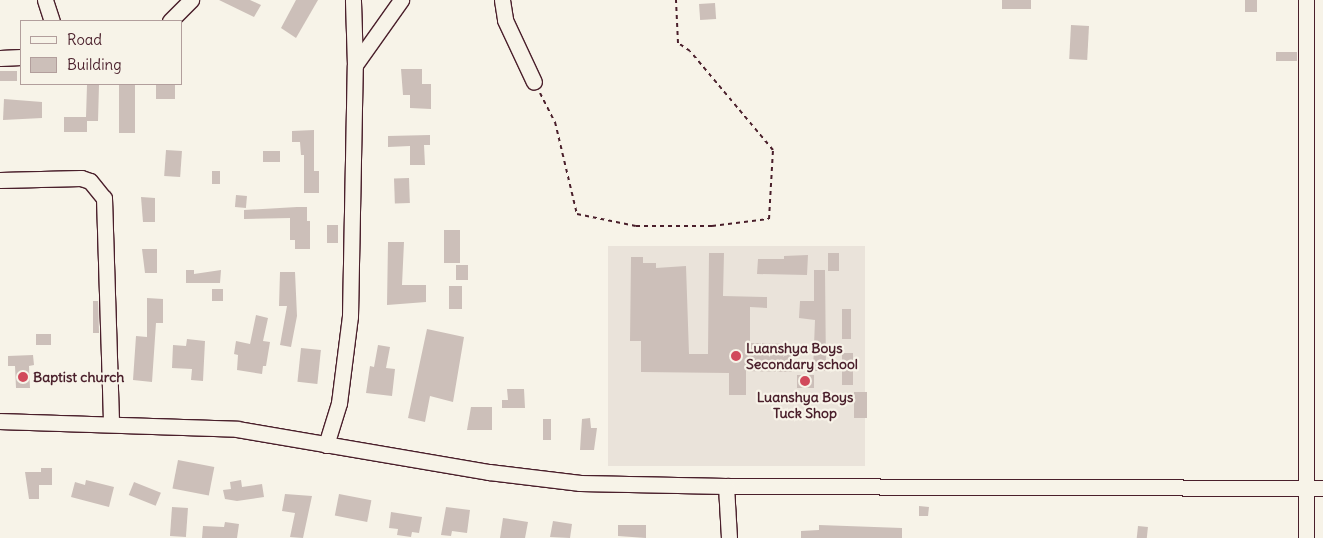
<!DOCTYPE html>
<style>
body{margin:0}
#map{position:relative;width:1323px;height:538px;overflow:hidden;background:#f7f3e8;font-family:Delius,sans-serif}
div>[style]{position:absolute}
.built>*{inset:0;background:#eae3da;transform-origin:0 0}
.building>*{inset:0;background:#ccbfb9;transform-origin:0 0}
.path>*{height:2px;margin-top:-1px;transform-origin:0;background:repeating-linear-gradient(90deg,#4a1f2b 0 4px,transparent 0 8px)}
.roads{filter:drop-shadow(1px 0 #4a1f2b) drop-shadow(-1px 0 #4a1f2b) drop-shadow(0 1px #4a1f2b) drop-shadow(0 -1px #4a1f2b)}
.minor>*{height:15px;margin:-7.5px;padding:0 7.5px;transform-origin:7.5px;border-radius:7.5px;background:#f7f3e8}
.dots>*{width:14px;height:14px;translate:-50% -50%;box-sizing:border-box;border:2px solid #f7f3e8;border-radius:50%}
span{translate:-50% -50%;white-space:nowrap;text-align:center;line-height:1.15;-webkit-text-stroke:4.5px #f7f3e8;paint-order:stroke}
.poi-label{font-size:14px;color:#4a1f2b;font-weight:700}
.left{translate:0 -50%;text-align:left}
.legend{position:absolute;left:20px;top:20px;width:162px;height:65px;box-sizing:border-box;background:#f7f3e8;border:1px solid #b29e9c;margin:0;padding:6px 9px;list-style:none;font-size:15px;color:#4a1f2b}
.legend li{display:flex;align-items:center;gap:10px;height:25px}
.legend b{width:25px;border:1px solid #b29e9c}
</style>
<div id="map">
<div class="built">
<i style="left:608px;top:246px;width:257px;height:220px"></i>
</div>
<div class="building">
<i style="clip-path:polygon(219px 0,250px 0,261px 5px,254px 17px)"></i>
<i style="clip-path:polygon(296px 0,318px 0,296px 38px,281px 28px)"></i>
<i style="left:1002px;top:0;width:29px;height:9px"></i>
<i style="left:1245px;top:0;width:12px;height:12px"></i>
<i style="left:715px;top:3px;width:16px;height:16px;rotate:86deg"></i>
<i style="left:1071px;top:25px;width:18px;height:34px;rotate:3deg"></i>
<i style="left:1276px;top:52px;width:21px;height:9px"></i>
<i style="clip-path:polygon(401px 69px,422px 69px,422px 84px,431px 84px,431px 109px,410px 108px,410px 95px,403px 95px)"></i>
<i style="left:0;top:71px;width:17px;height:10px"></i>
<i style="left:119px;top:84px;width:16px;height:49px"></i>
<i style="left:156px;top:84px;width:19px;height:15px"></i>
<i style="clip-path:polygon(87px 85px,99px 85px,98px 121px,87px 121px,87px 132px,64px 132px,64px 117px,86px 117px)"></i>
<i style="clip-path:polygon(4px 99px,42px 102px,42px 118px,3px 120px)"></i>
<i style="clip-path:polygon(314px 130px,314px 171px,319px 171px,319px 193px,304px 193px,304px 155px,301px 155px,300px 142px,292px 142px,292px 131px)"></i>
<i style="clip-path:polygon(430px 135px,430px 145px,424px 145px,425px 165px,410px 165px,410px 146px,388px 147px,388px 136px)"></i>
<i style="left:166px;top:150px;width:16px;height:26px;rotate:4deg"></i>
<i style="left:263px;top:151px;width:17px;height:11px"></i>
<i style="left:212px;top:171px;width:8px;height:13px"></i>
<i style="left:409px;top:178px;width:25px;height:15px;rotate:88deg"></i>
<i style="left:236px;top:195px;width:11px;height:12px;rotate:5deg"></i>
<i style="clip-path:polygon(141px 197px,155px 198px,155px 222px,143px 222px)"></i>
<i style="clip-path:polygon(297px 207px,307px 207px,307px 221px,310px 221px,310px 249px,295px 249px,295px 240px,290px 240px,290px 218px,244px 219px,244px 210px)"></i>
<i style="left:327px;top:225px;width:11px;height:18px"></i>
<i style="left:444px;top:230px;width:16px;height:33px"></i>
<i style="clip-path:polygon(388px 242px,404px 242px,402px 285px,426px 285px,426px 302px,387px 305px)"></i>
<i style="clip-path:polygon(142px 249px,157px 249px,157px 273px,145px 273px)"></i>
<i style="clip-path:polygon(709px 253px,724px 253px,723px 296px,767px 297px,767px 308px,750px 307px,750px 343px,792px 344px,792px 372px,746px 371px,746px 395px,729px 395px,729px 373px,641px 372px,641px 341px,630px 341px,631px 257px,643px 257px,643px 263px,656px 263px,656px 268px,686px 266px,689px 354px,708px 354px)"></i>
<i style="left:828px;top:253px;width:11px;height:18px"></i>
<i style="clip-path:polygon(808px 255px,807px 275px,757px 274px,758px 259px,784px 259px,784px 256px)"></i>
<i style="left:456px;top:265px;width:12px;height:15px"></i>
<i style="clip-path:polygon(186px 270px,194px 270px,194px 274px,221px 270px,220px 283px,186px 283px)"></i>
<i style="clip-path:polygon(814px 270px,825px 270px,826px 371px,813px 371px,815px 320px,799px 318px,800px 301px,814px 301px)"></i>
<i style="clip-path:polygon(280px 272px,295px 272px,297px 316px,291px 347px,280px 345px,287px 306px,279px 306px)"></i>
<i style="left:449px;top:286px;width:13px;height:23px"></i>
<i style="left:212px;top:289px;width:11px;height:12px"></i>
<i style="clip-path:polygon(147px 298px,163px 299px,163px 323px,156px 323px,152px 382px,133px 380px,136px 336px,147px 337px)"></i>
<i style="clip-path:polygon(93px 301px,98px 301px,99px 333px,93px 333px)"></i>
<i style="left:842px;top:309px;width:9px;height:30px"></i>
<i style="clip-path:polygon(256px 315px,268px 318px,263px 341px,270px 342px,266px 366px,263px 366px,262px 374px,237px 370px,238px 355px,234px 354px,236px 341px,250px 344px)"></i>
<i style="clip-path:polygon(427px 329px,464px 337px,453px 402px,430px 396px,425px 422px,408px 418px)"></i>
<i style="left:36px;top:334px;width:15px;height:11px"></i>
<i style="clip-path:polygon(187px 339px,205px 341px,203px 381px,191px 380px,192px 369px,172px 368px,173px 345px,186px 346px)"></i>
<i style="clip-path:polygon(378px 345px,390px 347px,386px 368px,395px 369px,392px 396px,366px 393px,370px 366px,374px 367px)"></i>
<i style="left:301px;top:348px;width:20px;height:34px;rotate:6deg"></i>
<i style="left:842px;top:353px;width:11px;height:32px"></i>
<i style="clip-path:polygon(33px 355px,34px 365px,29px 366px,30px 388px,16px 388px,15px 366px,8px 366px,8px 356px)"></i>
<i style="left:797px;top:375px;width:17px;height:13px"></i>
<i style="clip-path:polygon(507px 389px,524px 389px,525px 408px,502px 408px,502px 400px,508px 400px)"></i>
<i style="left:854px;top:392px;width:13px;height:26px"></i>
<i style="clip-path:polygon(471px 407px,492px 407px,492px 430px,467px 430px)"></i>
<i style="clip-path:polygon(590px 418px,591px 428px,597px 428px,594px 450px,580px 450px,582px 419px)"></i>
<i style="left:543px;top:419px;width:8px;height:21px"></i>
<i style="left:178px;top:460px;width:37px;height:29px;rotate:11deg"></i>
<i style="clip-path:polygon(41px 468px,52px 468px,52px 485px,39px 485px,39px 499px,29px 499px,25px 472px,41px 472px)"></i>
<i style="clip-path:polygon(86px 480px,114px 487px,109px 507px,71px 497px,75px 482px,85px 485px)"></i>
<i style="clip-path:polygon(241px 480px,242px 487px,262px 484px,264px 497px,237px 501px,225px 499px,223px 490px,231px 489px,230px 482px)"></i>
<i style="left:134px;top:482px;width:29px;height:14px;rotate:22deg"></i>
<i style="clip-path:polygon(285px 494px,312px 496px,303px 538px,290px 537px,295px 513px,282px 511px)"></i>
<i style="left:339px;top:494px;width:33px;height:22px;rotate:11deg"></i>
<i style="clip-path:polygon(919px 506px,929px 507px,928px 516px,919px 516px)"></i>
<i style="left:172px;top:507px;width:16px;height:29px;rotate:4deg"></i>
<i style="clip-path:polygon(446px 507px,470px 510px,467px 533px,452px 531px,451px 536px,441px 535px)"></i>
<i style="clip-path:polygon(391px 512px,422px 517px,419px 533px,412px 532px,411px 537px,397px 535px,398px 529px,389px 528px)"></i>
<i style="clip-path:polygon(503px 518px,528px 522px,525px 538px,500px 538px)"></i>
<i style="clip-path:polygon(553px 521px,572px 524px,570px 538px,550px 537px)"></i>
<i style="clip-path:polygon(225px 522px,239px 524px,237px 538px,202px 538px,203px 526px,224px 527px)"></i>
<i style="clip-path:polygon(618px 525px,646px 525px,646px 538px,618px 536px)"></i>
<i style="clip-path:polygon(819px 525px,902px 528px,902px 538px,801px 538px,801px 531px,819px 530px)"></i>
<i style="left:1138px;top:526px;width:10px;height:12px;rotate:6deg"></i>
</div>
<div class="path">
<i style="left:540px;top:93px;width:33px;rotate:63deg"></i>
<i style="left:555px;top:122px;width:95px;rotate:76.6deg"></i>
<i style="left:577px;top:214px;width:60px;rotate:11.5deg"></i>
<i style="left:636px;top:226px;width:76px"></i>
<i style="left:712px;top:226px;width:57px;rotate:-7deg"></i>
<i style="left:769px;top:219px;width:69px;rotate:-86.7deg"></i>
<i style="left:773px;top:150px;width:129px;rotate:-130deg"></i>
<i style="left:690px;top:51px;width:14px;rotate:-146deg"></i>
<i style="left:678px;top:43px;width:43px;rotate:-92.7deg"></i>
</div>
<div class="roads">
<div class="minor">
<i style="left:45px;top:0;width:22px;rotate:72deg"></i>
<i style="left:502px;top:0;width:20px;rotate:81deg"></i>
<i style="left:505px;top:20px;width:68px;rotate:64.9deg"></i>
<i style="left:170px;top:21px;width:30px;rotate:-45deg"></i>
<i style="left:0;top:58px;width:21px;rotate:-3deg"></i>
<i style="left:355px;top:65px;width:80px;rotate:-54.7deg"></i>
<i style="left:0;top:180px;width:81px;rotate:-1.4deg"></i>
<i style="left:81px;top:178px;width:9px;rotate:18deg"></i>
<i style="left:90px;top:181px;width:22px;rotate:51deg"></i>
<i style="left:104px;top:198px;width:224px;rotate:88.2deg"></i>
<i style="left:0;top:421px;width:237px;rotate:1.9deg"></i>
<i style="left:237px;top:429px;width:256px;rotate:9.7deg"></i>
<i style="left:489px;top:472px;width:92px;rotate:6.9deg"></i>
<i style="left:580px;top:483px;width:146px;rotate:1.2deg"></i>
<i style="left:726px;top:486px;width:597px;rotate:0.19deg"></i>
<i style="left:326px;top:445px;width:44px;rotate:-72.8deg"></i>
<i style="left:339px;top:403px;width:88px;rotate:-82.8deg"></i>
<i style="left:350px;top:316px;width:251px;rotate:-88.9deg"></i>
<i style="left:355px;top:65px;width:65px;rotate:-91.8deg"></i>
<i style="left:726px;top:486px;width:52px;rotate:86.7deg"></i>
<i style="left:1306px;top:538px;width:538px;rotate:-90deg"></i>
</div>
</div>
<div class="dots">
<i style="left:736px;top:356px;background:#d1495b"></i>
<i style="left:23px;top:377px;background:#d1495b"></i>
<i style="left:805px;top:381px;background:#d1495b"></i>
</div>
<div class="poi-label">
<span class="left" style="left:746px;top:356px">Luanshya Boys<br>Secondary school</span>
<span class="left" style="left:33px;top:377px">Baptist church</span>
<span style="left:805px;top:405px">Luanshya Boys<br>Tuck Shop</span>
</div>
<ul class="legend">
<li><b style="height:6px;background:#f7f3e8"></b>Road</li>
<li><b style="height:14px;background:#ccbfb9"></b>Building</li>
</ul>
</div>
